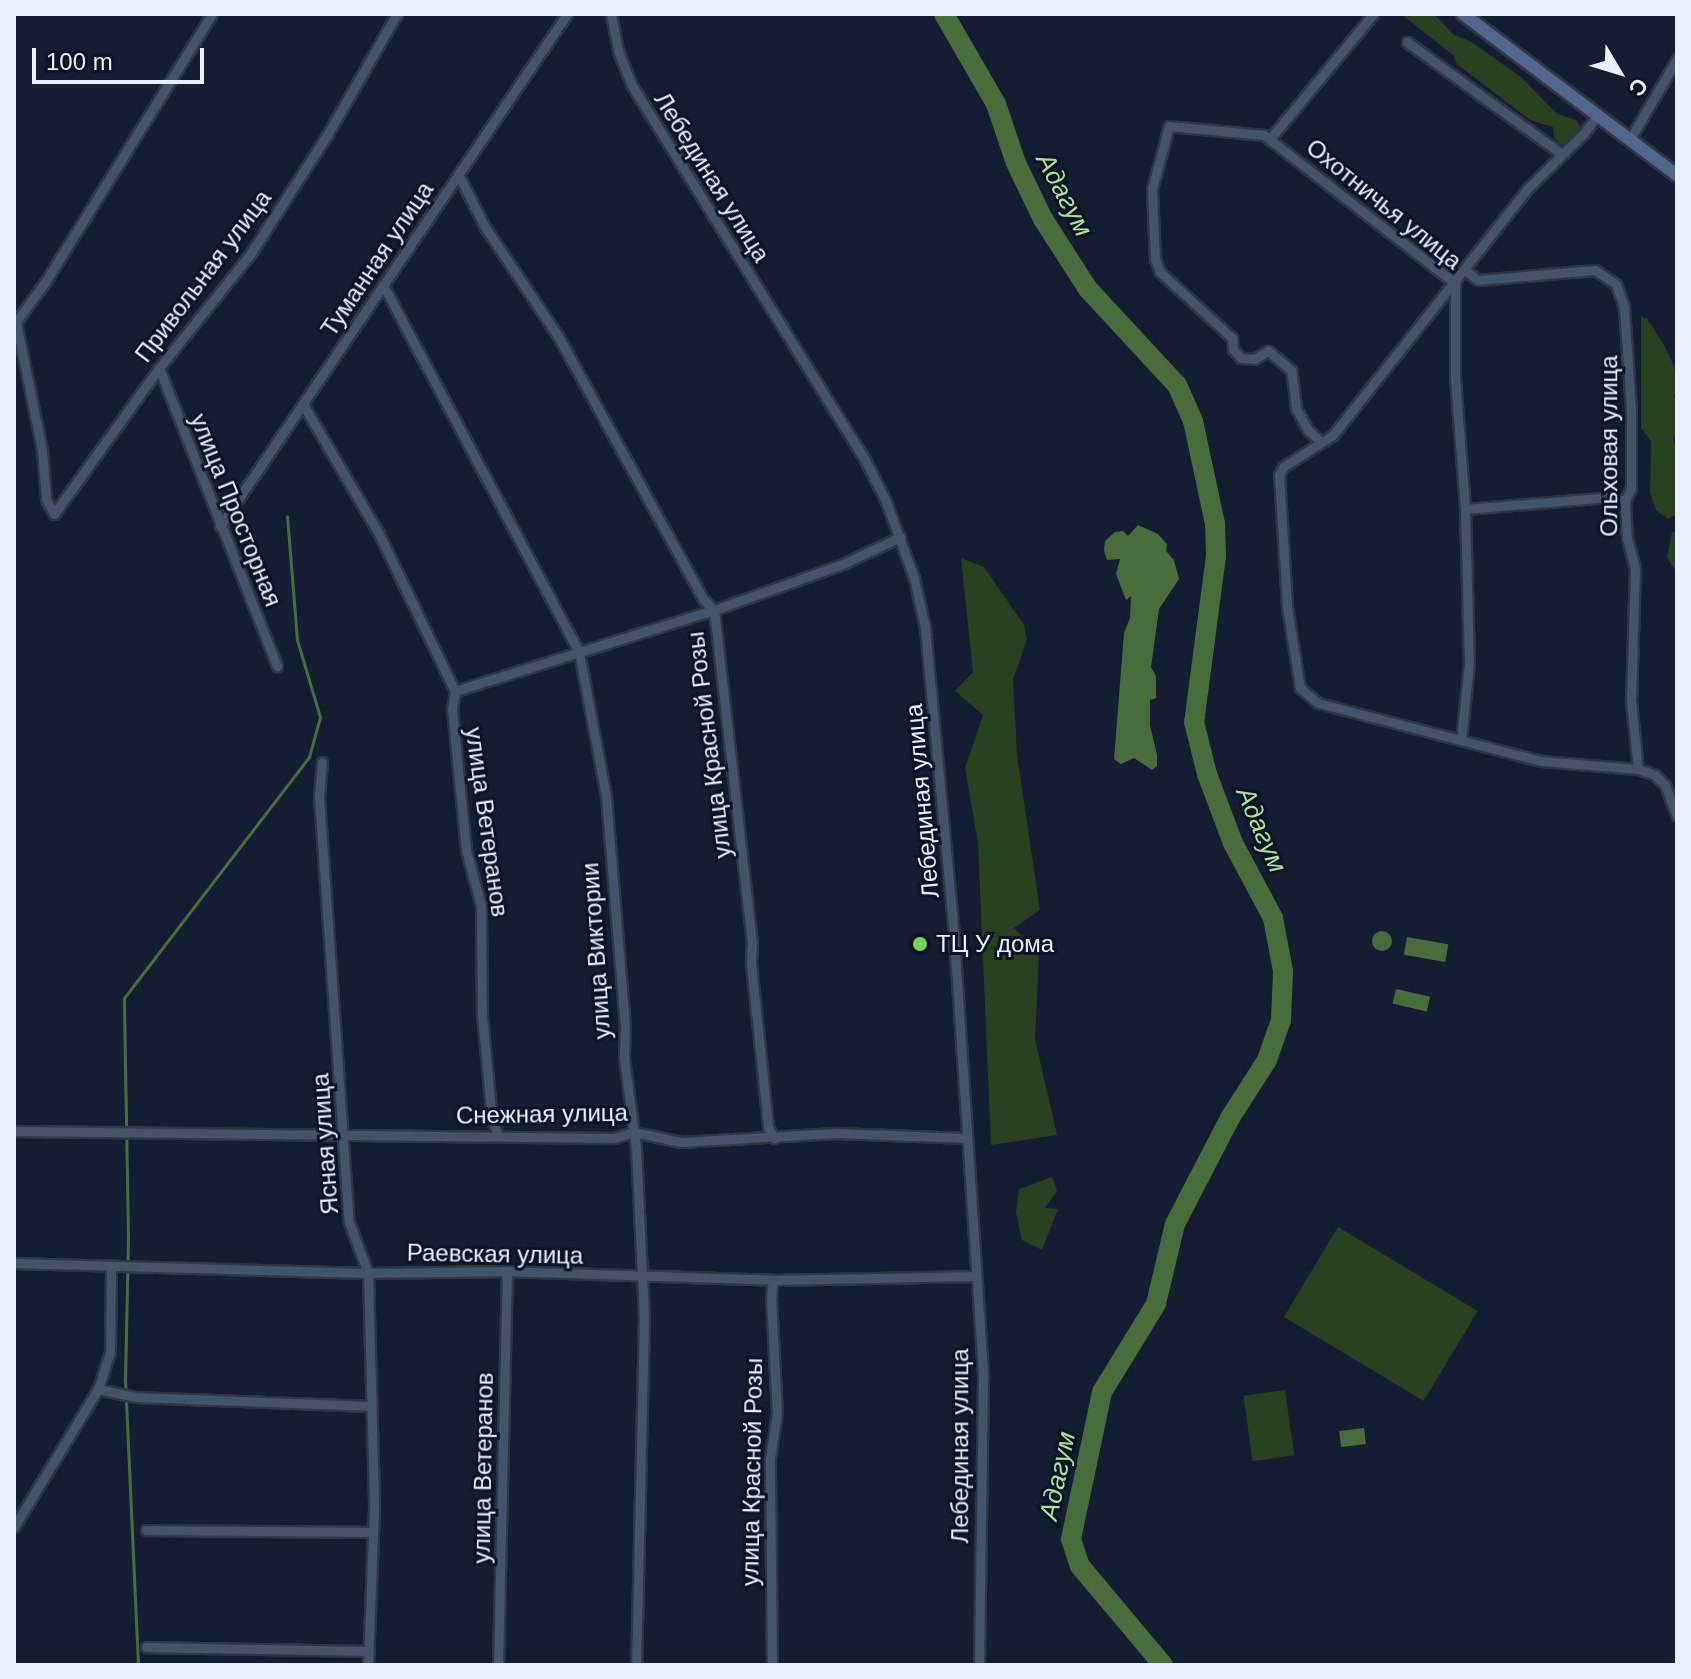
<!DOCTYPE html>
<meta charset="utf-8">
<style>
body{margin:0}
#map{position:relative;width:1691px;height:1679px;overflow:hidden;background:#141d31;font-family:Arial,sans-serif}
div>[style]{position:absolute}
.green>*{inset:0;background:#27401f;transform-origin:0 0}
.water>*{inset:0;background:#496c3d;transform-origin:0 0}
.round{border-radius:50%}
.stream>*{height:3px;margin:-1.5px;padding:0 1.5px;transform-origin:1.5px;border-radius:1.5px;background:#496c3d}
.river>*{height:20px;margin:-10px;padding:0 10px;transform-origin:10px;border-radius:10px;background:#496c3d}
.roads{filter:drop-shadow(2px 0 #303646) drop-shadow(-2px 0 #303646) drop-shadow(0 2px #303646) drop-shadow(0 -2px #303646)}
.street>*{height:9px;margin:-4.5px;padding:0 4.5px;transform-origin:4.5px;border-radius:4.5px;background:#475369}
.secondary>*{height:12px;margin:-6px;padding:0 6px;transform-origin:6px;border-radius:6px;background:#52658c}
.dots>*{width:22px;height:22px;translate:-50% -50%;box-sizing:border-box;border:4px solid #0c1427;border-radius:50%}
span{translate:-50% -50%;white-space:nowrap;text-align:center;line-height:1.15;-webkit-text-stroke:6px #0c1427;paint-order:stroke}
.street-label{font-size:24px;color:#e9f0fd}
.poi-label{font-size:24px;color:#e9f0fd}
.left{translate:0 -50%;text-align:left}
.water-label{font-size:26px;color:#ace29a;font-style:italic}
.frame{position:absolute;inset:0;border:16px solid #e9f0fd;pointer-events:none}
.north{position:absolute;left:1579px;top:32px;width:80px;height:80px;-webkit-text-stroke:6px #0c1427;paint-order:stroke;rotate:128deg;font-size:22px;font-weight:700;line-height:32px;text-align:center;color:#e9f0fd}
.north::after{content:'';display:block;margin:auto;width:28px;height:36px;background:#e9f0fd;clip-path:polygon(50% 0,100% 100%,50% 72%,0 100%)}
.scale{position:absolute;left:32px;top:48px;width:172px;height:36px;box-sizing:border-box;border:4px solid #e9f0fd;border-top:0;padding-left:10px;font-size:24px;line-height:28px;white-space:nowrap;color:#e9f0fd;-webkit-text-stroke:6px #0c1427;paint-order:stroke}
</style>
<div id="map">
<div class="green">
<i style="clip-path:polygon(1401px 14px,1434px 14px,1454px 35px,1470px 41px,1521px 77px,1557px 114px,1576px 120px,1581px 128px,1579px 134px,1561px 145px,1554px 137px,1553px 127px,1530px 120px,1457px 64px,1453px 55px)"></i>
<i style="clip-path:polygon(1641px 317px,1647px 318px,1664px 345px,1674px 366px,1677px 382px,1674px 397px,1677px 401px,1677px 434px,1673px 438px,1677px 453px,1677px 514px,1668px 519px,1656px 510px,1650px 493px,1651px 441px,1641px 428px)"></i>
<i style="clip-path:polygon(1672px 532px,1677px 533px,1677px 573px,1667px 558px)"></i>
<i style="clip-path:polygon(961px 558px,984px 567px,1024px 625px,1027px 639px,1013px 680px,1017px 755px,1040px 910px,1014px 928px,1039px 954px,1035px 1039px,1057px 1135px,991px 1145px,978px 843px,965px 768px,983px 715px,955px 691px,973px 672px)"></i>
<i style="clip-path:polygon(1052px 1177px,1057px 1191px,1045px 1208px,1058px 1209px,1042px 1250px,1022px 1240px,1016px 1213px,1019px 1189px)"></i>
<i style="left:1338px;top:1227px;width:163px;height:105px;rotate:31deg"></i>
<i style="left:1285px;top:1390px;width:66px;height:42px;rotate:82deg"></i>
</div>
<div class="water">
<i style="clip-path:polygon(1138px 525px,1158px 534px,1167px 544px,1166px 551px,1174px 560px,1179px 579px,1159px 609px,1151px 667px,1156px 676px,1156px 698px,1150px 700px,1150px 725px,1157px 755px,1157px 766px,1152px 770px,1134px 758px,1121px 764px,1114px 759px,1124px 633px,1130px 618px,1131px 596px,1126px 600px,1116px 574px,1120px 559px,1107px 560px,1104px 550px,1105px 541px,1115px 532px,1123px 531px,1128px 536px)"></i>
<i class="round" style="left:1372px;top:931px;width:20px;height:20px"></i>
<i style="left:1407px;top:937px;width:42px;height:18px;rotate:10deg"></i>
<i style="left:1396px;top:989px;width:35px;height:15px;rotate:13deg"></i>
<i style="left:1364px;top:1428px;width:16px;height:25px;rotate:83deg"></i>
</div>
<div class="stream">
<i style="left:138px;top:1665px;width:284px;rotate:-92.6deg"></i>
<i style="left:125px;top:1381px;width:145px;rotate:-88.8deg"></i>
<i style="left:128px;top:1236px;width:238px;rotate:-91deg"></i>
<i style="left:124px;top:998px;width:304px;rotate:-52.5deg"></i>
<i style="left:309px;top:757px;width:41px;rotate:-74.6deg"></i>
<i style="left:320px;top:717px;width:80px;rotate:-106.6deg"></i>
<i style="left:297px;top:640px;width:124px;rotate:-94.6deg"></i>
</div>
<div class="river">
<i style="left:944px;top:14px;width:104px;rotate:60deg"></i>
<i style="left:996px;top:104px;width:62px;rotate:71.3deg"></i>
<i style="left:1016px;top:163px;width:62px;rotate:64.3deg"></i>
<i style="left:1043px;top:219px;width:83px;rotate:57.3deg"></i>
<i style="left:1088px;top:289px;width:131px;rotate:47.2deg"></i>
<i style="left:1177px;top:385px;width:39px;rotate:66deg"></i>
<i style="left:1193px;top:421px;width:105px;rotate:77.9deg"></i>
<i style="left:1215px;top:524px;width:32px;rotate:88deg"></i>
<i style="left:1216px;top:556px;width:167px;rotate:97.5deg"></i>
<i style="left:1194px;top:722px;width:54px;rotate:76deg"></i>
<i style="left:1207px;top:774px;width:74px;rotate:69.4deg"></i>
<i style="left:1233px;top:843px;width:85px;rotate:61.9deg"></i>
<i style="left:1273px;top:918px;width:54px;rotate:79.3deg"></i>
<i style="left:1283px;top:971px;width:49px;rotate:92.3deg"></i>
<i style="left:1281px;top:1020px;width:42px;rotate:109.3deg"></i>
<i style="left:1267px;top:1060px;width:69px;rotate:122.5deg"></i>
<i style="left:1230px;top:1118px;width:119px;rotate:117.4deg"></i>
<i style="left:1175px;top:1224px;width:82px;rotate:103.4deg"></i>
<i style="left:1156px;top:1304px;width:103px;rotate:121.5deg"></i>
<i style="left:1102px;top:1392px;width:150px;rotate:101.9deg"></i>
<i style="left:1071px;top:1539px;width:28px;rotate:72deg"></i>
<i style="left:1080px;top:1566px;width:129px;rotate:50deg"></i>
</div>
<div class="roads">
<div class="street">
<i style="left:212px;top:14px;width:316px;rotate:121.9deg"></i>
<i style="left:45px;top:282px;width:49px;rotate:125.9deg"></i>
<i style="left:16px;top:322px;width:131px;rotate:78.5deg"></i>
<i style="left:42px;top:450px;width:49px;rotate:85.3deg"></i>
<i style="left:46px;top:499px;width:17px;rotate:62deg"></i>
<i style="left:54px;top:514px;width:180px;rotate:-54.3deg"></i>
<i style="left:159px;top:368px;width:147px;rotate:-51.3deg"></i>
<i style="left:251px;top:253px;width:140px;rotate:-57.2deg"></i>
<i style="left:327px;top:135px;width:140px;rotate:-60deg"></i>
<i style="left:611px;top:14px;width:38px;rotate:79deg"></i>
<i style="left:618px;top:51px;width:35px;rotate:68deg"></i>
<i style="left:631px;top:84px;width:443px;rotate:58.1deg"></i>
<i style="left:865px;top:460px;width:44px;rotate:62.9deg"></i>
<i style="left:885px;top:499px;width:84px;rotate:69.8deg"></i>
<i style="left:914px;top:578px;width:51px;rotate:77.6deg"></i>
<i style="left:925px;top:628px;width:310px;rotate:84.6deg"></i>
<i style="left:954px;top:937px;width:442px;rotate:86.2deg"></i>
<i style="left:983px;top:1378px;width:287px;rotate:90.8deg"></i>
<i style="left:1407px;top:42px;width:191px;rotate:35.9deg"></i>
<i style="left:1598px;top:115px;width:23px;rotate:128deg"></i>
<i style="left:1584px;top:133px;width:78px;rotate:135.5deg"></i>
<i style="left:1528px;top:188px;width:315px;rotate:128.3deg"></i>
<i style="left:1333px;top:435px;width:59px;rotate:147.4deg"></i>
<i style="left:1283px;top:467px;width:9px;rotate:117deg"></i>
<i style="left:1279px;top:475px;width:132px;rotate:86.5deg"></i>
<i style="left:1287px;top:607px;width:82px;rotate:80.9deg"></i>
<i style="left:1300px;top:688px;width:23px;rotate:40deg"></i>
<i style="left:1318px;top:703px;width:230px;rotate:14.6deg"></i>
<i style="left:1541px;top:761px;width:97px;rotate:4.7deg"></i>
<i style="left:1638px;top:769px;width:18px;rotate:19deg"></i>
<i style="left:1655px;top:775px;width:14px;rotate:45deg"></i>
<i style="left:1665px;top:785px;width:33px;rotate:69deg"></i>
<i style="left:1270px;top:139px;width:162px;rotate:-50.5deg"></i>
<i style="left:1630px;top:139px;width:93px;rotate:-59.6deg"></i>
<i style="left:458px;top:174px;width:59px;rotate:63deg"></i>
<i style="left:485px;top:227px;width:131px;rotate:56.2deg"></i>
<i style="left:558px;top:336px;width:302px;rotate:61.1deg"></i>
<i style="left:704px;top:600px;width:14px;rotate:45deg"></i>
<i style="left:714px;top:610px;width:334px;rotate:83.5deg"></i>
<i style="left:752px;top:942px;width:22px;rotate:93deg"></i>
<i style="left:751px;top:964px;width:164px;rotate:84deg"></i>
<i style="left:768px;top:1127px;width:13px;rotate:61deg"></i>
<i style="left:1465px;top:270px;width:16px;rotate:38deg"></i>
<i style="left:1478px;top:280px;width:117px;rotate:-4.9deg"></i>
<i style="left:1595px;top:270px;width:25px;rotate:34deg"></i>
<i style="left:1616px;top:284px;width:24px;rotate:71deg"></i>
<i style="left:1624px;top:307px;width:103px;rotate:86.1deg"></i>
<i style="left:1631px;top:410px;width:78px;rotate:90deg"></i>
<i style="left:1631px;top:488px;width:14px;rotate:115deg"></i>
<i style="left:1625px;top:501px;width:37px;rotate:87deg"></i>
<i style="left:1627px;top:538px;width:30px;rotate:75deg"></i>
<i style="left:1635px;top:567px;width:134px;rotate:91.7deg"></i>
<i style="left:1631px;top:701px;width:68px;rotate:84.1deg"></i>
<i style="left:383px;top:285px;width:416px;rotate:61.9deg"></i>
<i style="left:579px;top:652px;width:147px;rotate:79.4deg"></i>
<i style="left:606px;top:796px;width:231px;rotate:85.3deg"></i>
<i style="left:625px;top:1026px;width:32px;rotate:92deg"></i>
<i style="left:624px;top:1058px;width:91px;rotate:82.4deg"></i>
<i style="left:636px;top:1148px;width:170px;rotate:87.3deg"></i>
<i style="left:644px;top:1318px;width:347px;rotate:91.3deg"></i>
<i style="left:159px;top:368px;width:321px;rotate:68.4deg"></i>
<i style="left:304px;top:406px;width:146px;rotate:59.6deg"></i>
<i style="left:378px;top:532px;width:177px;rotate:64.2deg"></i>
<i style="left:455px;top:691px;width:18px;rotate:99deg"></i>
<i style="left:452px;top:709px;width:142px;rotate:84.3deg"></i>
<i style="left:466px;top:850px;width:58px;rotate:75deg"></i>
<i style="left:481px;top:906px;width:110px;rotate:89.5deg"></i>
<i style="left:482px;top:1016px;width:104px;rotate:84.5deg"></i>
<i style="left:492px;top:1120px;width:17px;rotate:69deg"></i>
<i style="left:1321px;top:442px;width:18px;rotate:-137deg"></i>
<i style="left:1308px;top:430px;width:25px;rotate:-119deg"></i>
<i style="left:1296px;top:408px;width:38px;rotate:-97deg"></i>
<i style="left:1291px;top:370px;width:30px;rotate:-140deg"></i>
<i style="left:1268px;top:351px;width:16px;rotate:150deg"></i>
<i style="left:1254px;top:359px;width:13px;rotate:-176deg"></i>
<i style="left:1241px;top:358px;width:12px;rotate:-132deg"></i>
<i style="left:1233px;top:349px;width:11px;rotate:-95deg"></i>
<i style="left:1232px;top:338px;width:98px;rotate:-137.5deg"></i>
<i style="left:1160px;top:272px;width:14px;rotate:-111deg"></i>
<i style="left:1155px;top:259px;width:70px;rotate:-92.5deg"></i>
<i style="left:1152px;top:189px;width:65px;rotate:-74.9deg"></i>
<i style="left:1169px;top:126px;width:95px;rotate:5.4deg"></i>
<i style="left:1264px;top:135px;width:242px;rotate:37.8deg"></i>
<i style="left:1455px;top:283px;width:95px;rotate:90deg"></i>
<i style="left:1455px;top:378px;width:131px;rotate:85.6deg"></i>
<i style="left:1465px;top:509px;width:155px;rotate:88.5deg"></i>
<i style="left:1469px;top:664px;width:76px;rotate:96deg"></i>
<i style="left:1465px;top:509px;width:145px;rotate:-4.7deg"></i>
<i style="left:1610px;top:497px;width:16px;rotate:15deg"></i>
<i style="left:220px;top:526px;width:619px;rotate:-55.87deg"></i>
<i style="left:455px;top:691px;width:271px;rotate:-17.4deg"></i>
<i style="left:714px;top:610px;width:139px;rotate:-19.7deg"></i>
<i style="left:845px;top:563px;width:61px;rotate:-25.3deg"></i>
<i style="left:322px;top:762px;width:35px;rotate:95deg"></i>
<i style="left:319px;top:797px;width:426px;rotate:86deg"></i>
<i style="left:349px;top:1222px;width:54px;rotate:69.6deg"></i>
<i style="left:368px;top:1273px;width:236px;rotate:88.5deg"></i>
<i style="left:374px;top:1509px;width:156px;rotate:92.2deg"></i>
<i style="left:14px;top:1131px;width:600px;rotate:0.67deg"></i>
<i style="left:614px;top:1138px;width:21px;rotate:-17deg"></i>
<i style="left:634px;top:1132px;width:48px;rotate:12deg"></i>
<i style="left:681px;top:1142px;width:155px;rotate:-3.3deg"></i>
<i style="left:836px;top:1133px;width:130px;rotate:2.2deg"></i>
<i style="left:14px;top:1263px;width:354px;rotate:1.6deg"></i>
<i style="left:368px;top:1273px;width:139px;rotate:-0.8deg"></i>
<i style="left:507px;top:1271px;width:266px;rotate:1.9deg"></i>
<i style="left:773px;top:1280px;width:202px;rotate:-1.1deg"></i>
<i style="left:98px;top:1389px;width:39px;rotate:12deg"></i>
<i style="left:136px;top:1397px;width:235px;rotate:2.2deg"></i>
<i style="left:14px;top:1527px;width:162px;rotate:-58.7deg"></i>
<i style="left:98px;top:1389px;width:39px;rotate:-72deg"></i>
<i style="left:110px;top:1352px;width:86px;rotate:-89.3deg"></i>
<i style="left:146px;top:1530px;width:226px;rotate:0.5deg"></i>
<i style="left:146px;top:1647px;width:222px;rotate:1deg"></i>
<i style="left:498px;top:1665px;width:394px;rotate:-88.7deg"></i>
<i style="left:772px;top:1665px;width:207px;rotate:-90.6deg"></i>
<i style="left:770px;top:1458px;width:46px;rotate:-81.2deg"></i>
<i style="left:777px;top:1413px;width:116px;rotate:-93deg"></i>
<i style="left:771px;top:1297px;width:17px;rotate:-83deg"></i>
</div>
<div class="secondary">
<i style="left:1463px;top:14px;width:268px;rotate:37deg"></i>
</div>
</div>
<div class="dots">
<i style="left:920px;top:944px;background:#79d158"></i>
</div>
<div class="street-label">
<span style="left:712px;top:177px;rotate:58deg">Лебединая улица</span>
<span style="left:1384px;top:204px;rotate:39deg">Охотничья улица</span>
<span style="left:377px;top:259px;rotate:-56deg">Туманная улица</span>
<span style="left:203px;top:276px;rotate:-53deg">Привольная улица</span>
<span style="left:1609px;top:446px;rotate:-90deg">Ольховая улица</span>
<span style="left:236px;top:510px;rotate:68deg">улица Просторная</span>
<span style="left:709px;top:745px;rotate:-97deg">улица Красной Розы</span>
<span style="left:922px;top:801px;rotate:-95deg">Лебединая улица</span>
<span style="left:487px;top:822px;rotate:82deg">улица Ветеранов</span>
<span style="left:596px;top:951px;rotate:-94deg">улица Виктории</span>
<span style="left:542px;top:1114px;rotate:-1deg">Снежная улица</span>
<span style="left:325px;top:1144px;rotate:-94deg">Ясная улица</span>
<span style="left:495px;top:1254px;rotate:1deg">Раевская улица</span>
<span style="left:960px;top:1446px;rotate:-90deg">Лебединая улица</span>
<span style="left:483px;top:1468px;rotate:-89deg">улица Ветеранов</span>
<span style="left:752px;top:1472px;rotate:-89deg">улица Красной Розы</span>
</div>
<div class="poi-label">
<span class="left" style="left:936px;top:944px">ТЦ У дома</span>
</div>
<div class="water-label">
<span style="left:1064px;top:195px;rotate:62deg">Адагум</span>
<span style="left:1261px;top:830px;rotate:67deg">Адагум</span>
<span style="left:1058px;top:1476px;rotate:-78deg">Адагум</span>
</div>
<div class="frame"></div>
<div class="north">С</div>
<div class="scale">100 m</div>
</div>
